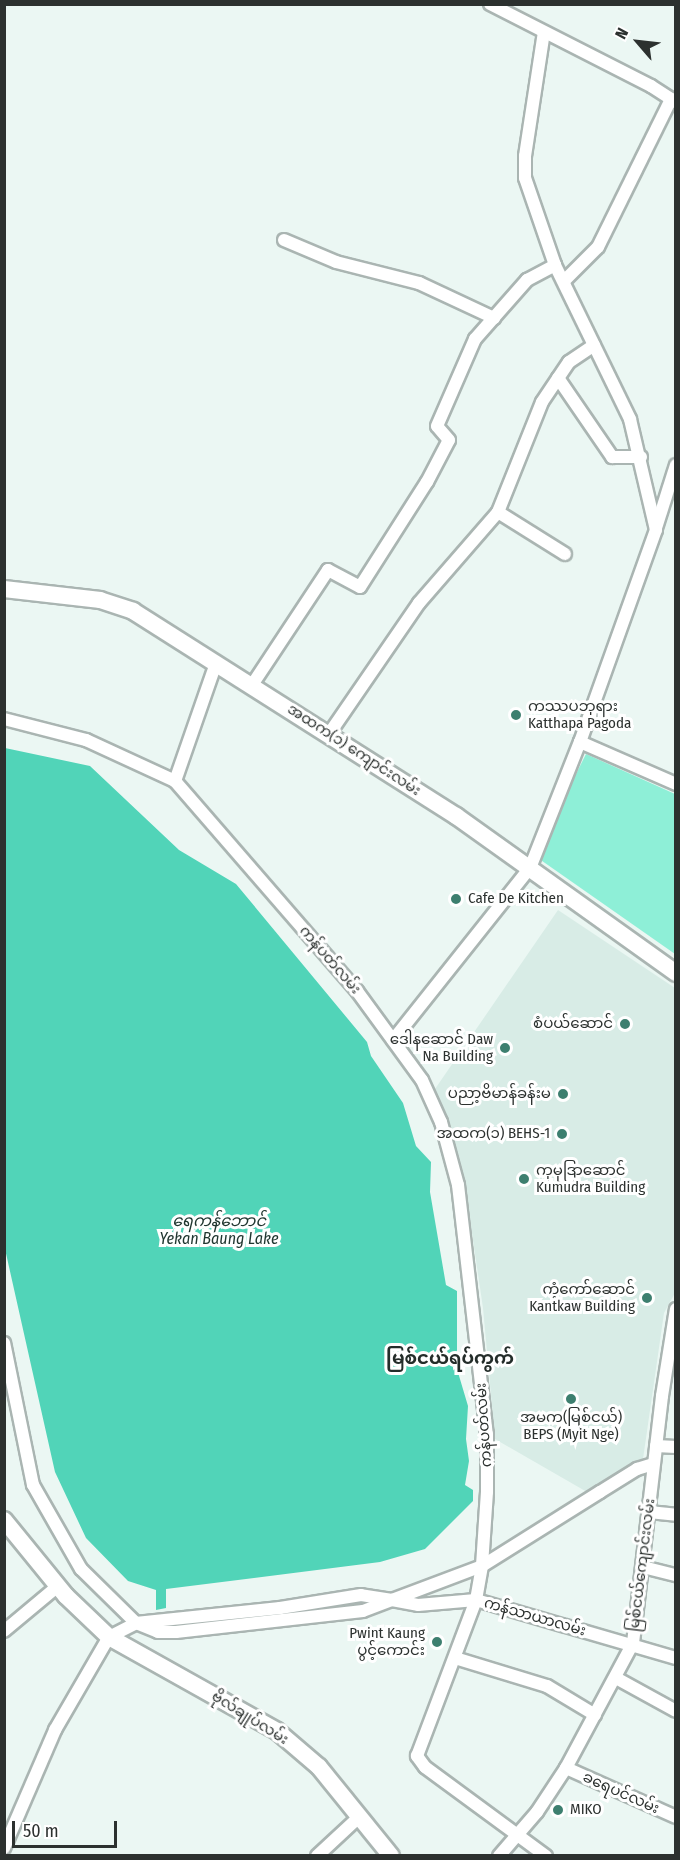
<!DOCTYPE html>
<meta charset="utf-8">
<style>
body{margin:0}
#map{position:relative;width:680px;height:1860px;overflow:hidden;background:#ebf7f3;font-family:"Fira Sans Condensed","Noto Sans Myanmar",sans-serif}
div>[style]{position:absolute}
.built>*{inset:0;background:#d8ece6}
.green>*{inset:0;background:#8eefd7}
.water>*{inset:0;background:#51d4b8}
.roads{filter:drop-shadow(2px 0 #aab5b2) drop-shadow(-2px 0 #aab5b2) drop-shadow(0 2px #aab5b2) drop-shadow(0 -2px #aab5b2)}
.minor>*{height:12px;margin:-6px;padding:0 6px;transform-origin:6px;border-radius:6px;background:#fff}
.secondary>*{height:16px;margin:-8px;padding:0 8px;transform-origin:8px;border-radius:8px;background:#fff}
.dots>*{width:16px;height:16px;translate:-50% -50%;box-sizing:border-box;border:3px solid #fff;border-radius:50%}
span{translate:-50% -50%;white-space:nowrap;text-align:center;line-height:1.15;-webkit-text-stroke:6px #fff;paint-order:stroke}
.poi-label{font-size:15px;color:#2c312f}
.left{translate:0 -50%;text-align:left}
.right{translate:-100% -50%;text-align:right}
.street-label{font-size:15px;color:#2c312f}
.water-label{font-size:16px;color:#203630;font-style:italic}
.quarter-label{font-size:18px;color:#242d2a;font-weight:700}
.frame{position:absolute;inset:0;border:6px solid #2c312f;pointer-events:none}
.north{position:absolute;left:608px;top:12px;width:60px;height:60px;-webkit-text-stroke:4px #fff;paint-order:stroke;rotate:298deg;font-size:16px;font-weight:700;line-height:24px;text-align:center;color:#2c312f}
.north::after{content:'';display:block;margin:auto;width:21px;height:27px;background:#2c312f;clip-path:polygon(50% 0,100% 100%,50% 72%,0 100%)}
.scale{position:absolute;left:12px;top:1821px;width:105px;height:27px;box-sizing:border-box;border:3px solid #2c312f;border-top:0;padding-left:8px;font-size:18px;line-height:21px;white-space:nowrap;color:#2c312f;-webkit-text-stroke:4px #fff;paint-order:stroke}
</style>
<div id="map">
<div class="built">
<i style="clip-path:polygon(558px 910px,675px 988px,675px 1293px,664px 1313px,643px 1459px,587px 1492px,495px 1439px,483px 1308px,464px 1179px,435px 1089px)"></i>
</div>
<div class="green">
<i style="clip-path:polygon(586px 754px,675px 794px,675px 954px,535px 856px)"></i>
</div>
<div class="water">
<i style="clip-path:polygon(5px 748px,90px 766px,179px 850px,236px 884px,367px 1042px,371px 1056px,403px 1103px,416px 1146px,431px 1162px,430px 1192px,446px 1285px,457px 1291px,457px 1369px,468px 1406px,466px 1439px,469px 1461px,465px 1485px,473px 1490px,473px 1501px,425px 1549px,380px 1562px,166px 1589px,166px 1608px,156px 1610px,156px 1590px,128px 1581px,86px 1538px,55px 1472px,5px 1249px)"></i>
</div>
<div class="roads">
<div class="minor">
<i style="left:490px;top:4px;width:181px;rotate:27deg"></i>
<i style="left:651px;top:86px;width:30px;rotate:33deg"></i>
<i style="left:284px;top:240px;width:56px;rotate:22.9deg"></i>
<i style="left:336px;top:262px;width:86px;rotate:14.2deg"></i>
<i style="left:419px;top:283px;width:83px;rotate:25deg"></i>
<i style="left:564px;top:281px;width:48px;rotate:-45deg"></i>
<i style="left:598px;top:247px;width:165px;rotate:-63.7deg"></i>
<i style="left:558px;top:378px;width:96px;rotate:55.6deg"></i>
<i style="left:612px;top:457px;width:29px"></i>
<i style="left:498px;top:512px;width:79px;rotate:32.1deg"></i>
<i style="left:656px;top:528px;width:66px;rotate:-72.4deg"></i>
<i style="left:252px;top:685px;width:138px;rotate:-56.5deg"></i>
<i style="left:328px;top:570px;width:36px;rotate:28deg"></i>
<i style="left:360px;top:587px;width:125px;rotate:-57.5deg"></i>
<i style="left:427px;top:482px;width:47px;rotate:-62.4deg"></i>
<i style="left:449px;top:440px;width:18px;rotate:-131deg"></i>
<i style="left:437px;top:426px;width:95px;rotate:-66.4deg"></i>
<i style="left:475px;top:339px;width:79px;rotate:-48.6deg"></i>
<i style="left:527px;top:280px;width:32px;rotate:-28deg"></i>
<i style="left:4px;top:719px;width:85px;rotate:14.4deg"></i>
<i style="left:86px;top:740px;width:98px;rotate:24.7deg"></i>
<i style="left:175px;top:781px;width:278px;rotate:49.1deg"></i>
<i style="left:357px;top:991px;width:110px;rotate:53.9deg"></i>
<i style="left:422px;top:1080px;width:46px;rotate:65.7deg"></i>
<i style="left:441px;top:1122px;width:65px;rotate:74.9deg"></i>
<i style="left:458px;top:1185px;width:251px;rotate:83.4deg"></i>
<i style="left:487px;top:1434px;width:58px;rotate:90deg"></i>
<i style="left:487px;top:1492px;width:74px;rotate:93.9deg"></i>
<i style="left:482px;top:1566px;width:96px;rotate:159.3deg"></i>
<i style="left:392px;top:1600px;width:31px;rotate:-171deg"></i>
<i style="left:361px;top:1595px;width:82px;rotate:170.9deg"></i>
<i style="left:280px;top:1608px;width:145px;rotate:174.1deg"></i>
<i style="left:136px;top:1623px;width:77px;rotate:-135.5deg"></i>
<i style="left:81px;top:1569px;width:97px;rotate:-119.7deg"></i>
<i style="left:33px;top:1485px;width:145px;rotate:-101.5deg"></i>
<i style="left:329px;top:734px;width:159px;rotate:-55.5deg"></i>
<i style="left:419px;top:603px;width:121px;rotate:-49deg"></i>
<i style="left:498px;top:512px;width:118px;rotate:-68.2deg"></i>
<i style="left:542px;top:402px;width:48px;rotate:-56deg"></i>
<i style="left:569px;top:362px;width:30px;rotate:-34deg"></i>
<i style="left:580px;top:742px;width:105px;rotate:23.6deg"></i>
<i style="left:175px;top:781px;width:125px;rotate:-70.8deg"></i>
<i style="left:393px;top:1040px;width:220px;rotate:-51.5deg"></i>
<i style="left:530px;top:868px;width:136px;rotate:-68.4deg"></i>
<i style="left:580px;top:742px;width:225px;rotate:-70.3deg"></i>
<i style="left:656px;top:530px;width:114px;rotate:-103.2deg"></i>
<i style="left:630px;top:419px;width:171px;rotate:-116deg"></i>
<i style="left:555px;top:265px;width:92px;rotate:-109deg"></i>
<i style="left:525px;top:178px;width:22px;rotate:-90deg"></i>
<i style="left:525px;top:156px;width:125px;rotate:-81.3deg"></i>
<i style="left:656px;top:1446px;width:20px;rotate:3deg"></i>
<i style="left:649px;top:1512px;width:27px;rotate:6deg"></i>
<i style="left:643px;top:1567px;width:34px;rotate:14deg"></i>
<i style="left:4px;top:1631px;width:70px;rotate:-39.8deg"></i>
<i style="left:455px;top:1658px;width:96px;rotate:16.9deg"></i>
<i style="left:547px;top:1686px;width:56px;rotate:31.1deg"></i>
<i style="left:616px;top:1678px;width:68px;rotate:28.8deg"></i>
<i style="left:566px;top:1768px;width:120px;rotate:24deg"></i>
<i style="left:4px;top:1848px;width:129px;rotate:-66.6deg"></i>
<i style="left:55px;top:1730px;width:108px;rotate:-59.9deg"></i>
<i style="left:109px;top:1637px;width:30px;rotate:-27deg"></i>
<i style="left:136px;top:1623px;width:24px;rotate:22deg"></i>
<i style="left:158px;top:1632px;width:18px"></i>
<i style="left:176px;top:1632px;width:188px;rotate:-6.4deg"></i>
<i style="left:363px;top:1611px;width:31px;rotate:-21deg"></i>
<i style="left:392px;top:1600px;width:26px;rotate:11deg"></i>
<i style="left:418px;top:1605px;width:58px;rotate:-4.9deg"></i>
<i style="left:476px;top:1600px;width:208px;rotate:16.2deg"></i>
<i style="left:317px;top:1856px;width:59px;rotate:-42.9deg"></i>
<i style="left:499px;top:1856px;width:58px;rotate:-49.2deg"></i>
<i style="left:537px;top:1812px;width:53px;rotate:-56.6deg"></i>
<i style="left:566px;top:1768px;width:142px;rotate:-61.8deg"></i>
<i style="left:633px;top:1643px;width:249px;rotate:-83.3deg"></i>
<i style="left:662px;top:1396px;width:88px;rotate:-80.9deg"></i>
<i style="left:546px;top:1856px;width:150px;rotate:-143.7deg"></i>
<i style="left:425px;top:1767px;width:14px;rotate:-126deg"></i>
<i style="left:417px;top:1756px;width:167px;rotate:-69.3deg"></i>
<i style="left:476px;top:1600px;width:35px;rotate:-80deg"></i>
<i style="left:482px;top:1566px;width:139px;rotate:-32.1deg"></i>
<i style="left:600px;top:1492px;width:44px;rotate:-31.9deg"></i>
<i style="left:637px;top:1469px;width:17px;rotate:-17deg"></i>
</div>
<div class="secondary">
<i style="left:4px;top:589px;width:97px;rotate:6.5deg"></i>
<i style="left:100px;top:600px;width:35px;rotate:18deg"></i>
<i style="left:133px;top:611px;width:383px;rotate:32.4deg"></i>
<i style="left:456px;top:816px;width:270px;rotate:35.5deg"></i>
<i style="left:4px;top:1520px;width:98px;rotate:50.8deg"></i>
<i style="left:66px;top:1596px;width:59px;rotate:43.6deg"></i>
<i style="left:109px;top:1637px;width:193px;rotate:29.2deg"></i>
<i style="left:277px;top:1731px;width:55px;rotate:40.6deg"></i>
<i style="left:319px;top:1767px;width:114px;rotate:51deg"></i>
</div>
</div>
<div class="dots">
<i style="left:516px;top:715px;background:#3d7f6f"></i>
<i style="left:456px;top:899px;background:#3d7f6f"></i>
<i style="left:625px;top:1024px;background:#3d7f6f"></i>
<i style="left:505px;top:1048px;background:#3d7f6f"></i>
<i style="left:563px;top:1094px;background:#3d7f6f"></i>
<i style="left:562px;top:1134px;background:#3d7f6f"></i>
<i style="left:524px;top:1179px;background:#3d7f6f"></i>
<i style="left:647px;top:1298px;background:#3d7f6f"></i>
<i style="left:571px;top:1399px;background:#3d7f6f"></i>
<i style="left:437px;top:1642px;background:#3d7f6f"></i>
<i style="left:558px;top:1810px;background:#3d7f6f"></i>
</div>
<div class="poi-label">
<span class="left" style="left:528px;top:715px">ကဿပဘုရား<br>Katthapa Pagoda</span>
<span class="left" style="left:468px;top:899px">Cafe De Kitchen</span>
<span class="right" style="left:613px;top:1024px">စံပယ်ဆောင်</span>
<span class="right" style="left:493px;top:1048px">ဒေါနဆောင် Daw<br>Na Building</span>
<span class="right" style="left:551px;top:1094px">ပညာ့ဗိမာန်ခန်းမ</span>
<span class="right" style="left:550px;top:1134px">အထက(၁) BEHS-1</span>
<span class="left" style="left:536px;top:1179px">ကုမုဒြာဆောင်<br>Kumudra Building</span>
<span class="right" style="left:635px;top:1298px">ကံ့ကော်ဆောင်<br>Kantkaw Building</span>
<span style="left:571px;top:1426px">အမက(မြစ်ငယ်)<br>BEPS (Myit Nge)</span>
<span class="right" style="left:425px;top:1642px">Pwint Kaung<br>ပွင့်ကောင်း</span>
<span class="left" style="left:570px;top:1810px">MIKO</span>
</div>
<div class="street-label">
<span style="left:354px;top:750px;rotate:33deg">အထက(၁) ကျောင်းလမ်း</span>
<span style="left:330px;top:960px;rotate:49deg">ကန်ပတ်လမ်း</span>
<span style="left:484px;top:1425px;rotate:-94deg">ကန်ပတ်လမ်း</span>
<span style="left:642px;top:1565px;rotate:-83deg">မြစ်ငယ်ကျောင်းလမ်း</span>
<span style="left:535px;top:1617px;rotate:16deg">ကန်သာယာလမ်း</span>
<span style="left:250px;top:1718px;rotate:32deg">ဗိုလ်ချုပ်လမ်း</span>
<span style="left:621px;top:1793px;rotate:24deg">ခရေပင်လမ်း</span>
</div>
<div class="water-label">
<span style="left:219px;top:1230px">ရေကန်ဘောင်<br>Yekan Baung Lake</span>
</div>
<div class="quarter-label">
<span style="left:450px;top:1358px">မြစ်ငယ်ရပ်ကွက်</span>
</div>
<div class="frame"></div>
<div class="north">N</div>
<div class="scale">50 m</div>
</div>
